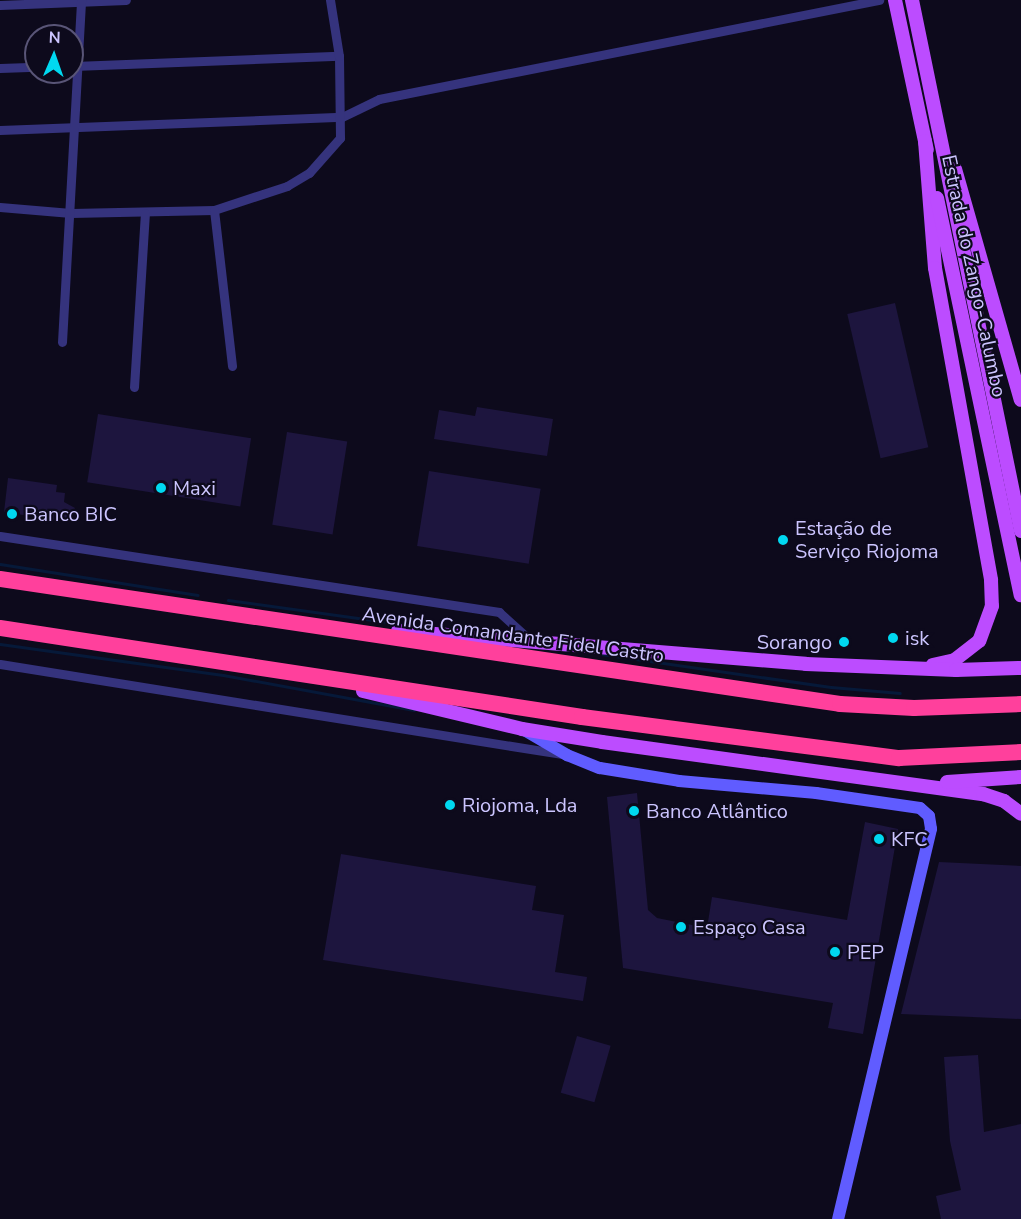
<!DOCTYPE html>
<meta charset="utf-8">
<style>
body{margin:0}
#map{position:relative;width:1021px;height:1219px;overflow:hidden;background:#0d0a1c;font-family:"Nunito Sans",sans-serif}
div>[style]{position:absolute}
.stream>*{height:3px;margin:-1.5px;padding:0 1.5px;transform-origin:1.5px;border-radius:1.5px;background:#061939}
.building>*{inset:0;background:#1d153e;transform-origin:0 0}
.street>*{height:9px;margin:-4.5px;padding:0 4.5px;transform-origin:4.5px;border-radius:4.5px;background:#35337d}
.secondary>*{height:12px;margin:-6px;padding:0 6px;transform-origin:6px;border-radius:6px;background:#605cff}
.primary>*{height:14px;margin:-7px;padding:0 7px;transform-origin:7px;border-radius:7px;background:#bc4cff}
.highway>*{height:16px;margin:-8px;padding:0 8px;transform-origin:8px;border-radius:8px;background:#ff409c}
.dots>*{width:16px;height:16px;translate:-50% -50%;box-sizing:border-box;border:3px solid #0d0a1c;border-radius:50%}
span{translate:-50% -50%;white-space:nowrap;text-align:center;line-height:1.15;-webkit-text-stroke:4.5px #0d0a1c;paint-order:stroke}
.street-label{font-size:20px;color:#ccc5ff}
.poi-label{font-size:20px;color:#ccc5ff}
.left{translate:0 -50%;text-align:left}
.right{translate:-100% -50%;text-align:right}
.north{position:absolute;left:24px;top:24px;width:60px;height:60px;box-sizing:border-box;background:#0d0a1c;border:2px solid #595577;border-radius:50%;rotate:2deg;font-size:16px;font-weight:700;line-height:24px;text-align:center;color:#ccc5ff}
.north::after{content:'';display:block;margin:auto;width:21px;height:27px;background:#00d8f0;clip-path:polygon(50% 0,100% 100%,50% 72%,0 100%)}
</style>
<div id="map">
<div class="stream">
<i style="left:0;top:564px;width:200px;rotate:8.9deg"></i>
<i style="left:228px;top:600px;width:182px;rotate:7.9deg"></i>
<i style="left:0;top:644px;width:225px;rotate:7.9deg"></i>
<i style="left:223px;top:675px;width:194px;rotate:10.4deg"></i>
<i style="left:601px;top:654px;width:232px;rotate:8.2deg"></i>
<i style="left:831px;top:687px;width:69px;rotate:5deg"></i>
</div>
<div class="building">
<i style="left:895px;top:303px;width:148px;height:49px;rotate:77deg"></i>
<i style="clip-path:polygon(477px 407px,553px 419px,547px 456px,434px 439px,439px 410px,475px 416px)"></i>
<i style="left:98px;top:414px;width:155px;height:69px;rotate:9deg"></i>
<i style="left:287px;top:432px;width:61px;height:94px;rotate:9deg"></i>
<i style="left:429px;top:471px;width:113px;height:76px;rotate:9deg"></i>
<i style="clip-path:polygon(8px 478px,57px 485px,56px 492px,65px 493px,64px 502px,75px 508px,69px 522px,4px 512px)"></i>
<i style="clip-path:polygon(637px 793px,648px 910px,657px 918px,707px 928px,712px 897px,847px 920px,865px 822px,898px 829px,863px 1034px,828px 1028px,833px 1003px,623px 968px,607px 797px)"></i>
<i style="clip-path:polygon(341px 854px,536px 886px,532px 910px,564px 915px,555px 972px,587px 977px,583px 1001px,323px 960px)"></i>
<i style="clip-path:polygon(939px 862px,1021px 866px,1021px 1019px,901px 1014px)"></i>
<i style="left:577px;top:1036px;width:35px;height:59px;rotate:16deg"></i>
<i style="clip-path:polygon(978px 1055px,984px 1132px,1021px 1124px,1021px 1219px,941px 1219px,936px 1196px,961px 1190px,950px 1141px,944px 1057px)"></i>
</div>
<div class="street">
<i style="left:0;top:5px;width:126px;rotate:-2.3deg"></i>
<i style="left:74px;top:66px;width:265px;rotate:-2.2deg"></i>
<i style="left:0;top:68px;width:36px;rotate:-2deg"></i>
<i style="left:0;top:130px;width:342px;rotate:-2.2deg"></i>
<i style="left:342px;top:117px;width:41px;rotate:-25.9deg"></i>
<i style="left:379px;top:99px;width:510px;rotate:-11.2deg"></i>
<i style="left:0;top:207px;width:71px;rotate:4.8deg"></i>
<i style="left:71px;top:213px;width:143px;rotate:-1.2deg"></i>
<i style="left:214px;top:210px;width:77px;rotate:-18.2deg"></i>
<i style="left:287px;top:186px;width:26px;rotate:-31deg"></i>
<i style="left:309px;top:173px;width:47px;rotate:-48.5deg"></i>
<i style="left:340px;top:138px;width:82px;rotate:-90.7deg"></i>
<i style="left:339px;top:56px;width:57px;rotate:-99.1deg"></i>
<i style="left:214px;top:210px;width:157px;rotate:83.4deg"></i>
<i style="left:62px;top:342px;width:343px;rotate:-86.8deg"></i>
<i style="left:134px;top:387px;width:174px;rotate:-86.4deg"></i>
<i style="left:0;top:536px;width:505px;rotate:8.66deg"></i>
<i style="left:499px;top:612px;width:43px;rotate:42.2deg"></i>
<i style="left:0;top:664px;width:568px;rotate:9.11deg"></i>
</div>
<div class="secondary">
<i style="left:526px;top:731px;width:48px;rotate:30.3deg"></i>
<i style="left:567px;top:755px;width:35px;rotate:22deg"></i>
<i style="left:600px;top:768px;width:80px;rotate:9.3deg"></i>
<i style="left:679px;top:781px;width:138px;rotate:5deg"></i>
<i style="left:816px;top:793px;width:105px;rotate:8.2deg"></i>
<i style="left:920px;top:808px;width:12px;rotate:42deg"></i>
<i style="left:929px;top:816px;width:13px;rotate:81deg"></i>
<i style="left:931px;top:829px;width:401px;rotate:103.4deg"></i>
</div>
<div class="primary">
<i style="left:895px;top:0;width:153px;rotate:78deg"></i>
<i style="left:912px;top:0;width:542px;rotate:78.4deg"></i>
<i style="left:925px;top:141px;width:127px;rotate:85.5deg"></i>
<i style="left:935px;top:268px;width:317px;rotate:79.8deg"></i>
<i style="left:991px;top:580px;width:26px;rotate:88deg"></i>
<i style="left:992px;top:606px;width:37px;rotate:110deg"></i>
<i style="left:979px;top:641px;width:31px;rotate:142deg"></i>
<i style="left:955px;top:660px;width:23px;rotate:167deg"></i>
<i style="left:955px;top:169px;width:240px;rotate:74.1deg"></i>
<i style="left:937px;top:198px;width:406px;rotate:78.1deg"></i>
<i style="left:398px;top:631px;width:409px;rotate:4.6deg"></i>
<i style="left:806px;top:664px;width:150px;rotate:2.3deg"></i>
<i style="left:956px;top:670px;width:65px;rotate:-1.8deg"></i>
<i style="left:363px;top:691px;width:163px;rotate:13.4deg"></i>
<i style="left:522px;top:729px;width:81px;rotate:9.2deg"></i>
<i style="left:602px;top:742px;width:385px;rotate:7.8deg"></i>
<i style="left:983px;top:794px;width:22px;rotate:18deg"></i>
<i style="left:1004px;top:801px;width:21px;rotate:37deg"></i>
<i style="left:947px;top:782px;width:74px;rotate:-3.9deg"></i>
</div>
<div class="highway">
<i style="left:0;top:579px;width:849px;rotate:8.46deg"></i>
<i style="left:840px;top:704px;width:74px;rotate:3.1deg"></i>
<i style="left:914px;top:708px;width:107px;rotate:-2.1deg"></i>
<i style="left:0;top:628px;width:589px;rotate:8.69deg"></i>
<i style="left:582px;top:717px;width:320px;rotate:7.4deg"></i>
<i style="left:899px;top:758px;width:122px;rotate:-2.8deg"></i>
</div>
<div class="dots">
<i style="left:161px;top:488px;background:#00d8f0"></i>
<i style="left:12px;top:514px;background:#00d8f0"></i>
<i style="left:783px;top:540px;background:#00d8f0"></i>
<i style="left:893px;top:638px;background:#00d8f0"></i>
<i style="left:844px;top:642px;background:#00d8f0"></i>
<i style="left:450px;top:805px;background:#00d8f0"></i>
<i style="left:634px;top:811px;background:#00d8f0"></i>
<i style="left:879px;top:839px;background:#00d8f0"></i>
<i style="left:681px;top:927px;background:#00d8f0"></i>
<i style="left:835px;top:952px;background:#00d8f0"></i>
</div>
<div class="street-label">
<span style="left:974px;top:276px;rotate:78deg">Estrada do Zango-Calumbo</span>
<span style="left:513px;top:635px;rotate:8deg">Avenida Comandante Fidel Castro</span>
</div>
<div class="poi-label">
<span class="left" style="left:173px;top:488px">Maxi</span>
<span class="left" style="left:24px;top:514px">Banco BIC</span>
<span class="left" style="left:795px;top:540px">Estação de<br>Serviço Riojoma</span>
<span class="left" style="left:905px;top:638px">isk</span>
<span class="right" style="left:832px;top:642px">Sorango</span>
<span class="left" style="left:462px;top:805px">Riojoma, Lda</span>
<span class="left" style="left:646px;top:811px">Banco Atlântico</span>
<span class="left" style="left:891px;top:839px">KFC</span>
<span class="left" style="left:693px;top:927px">Espaço Casa</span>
<span class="left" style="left:847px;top:952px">PEP</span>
</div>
<div class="north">N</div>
</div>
